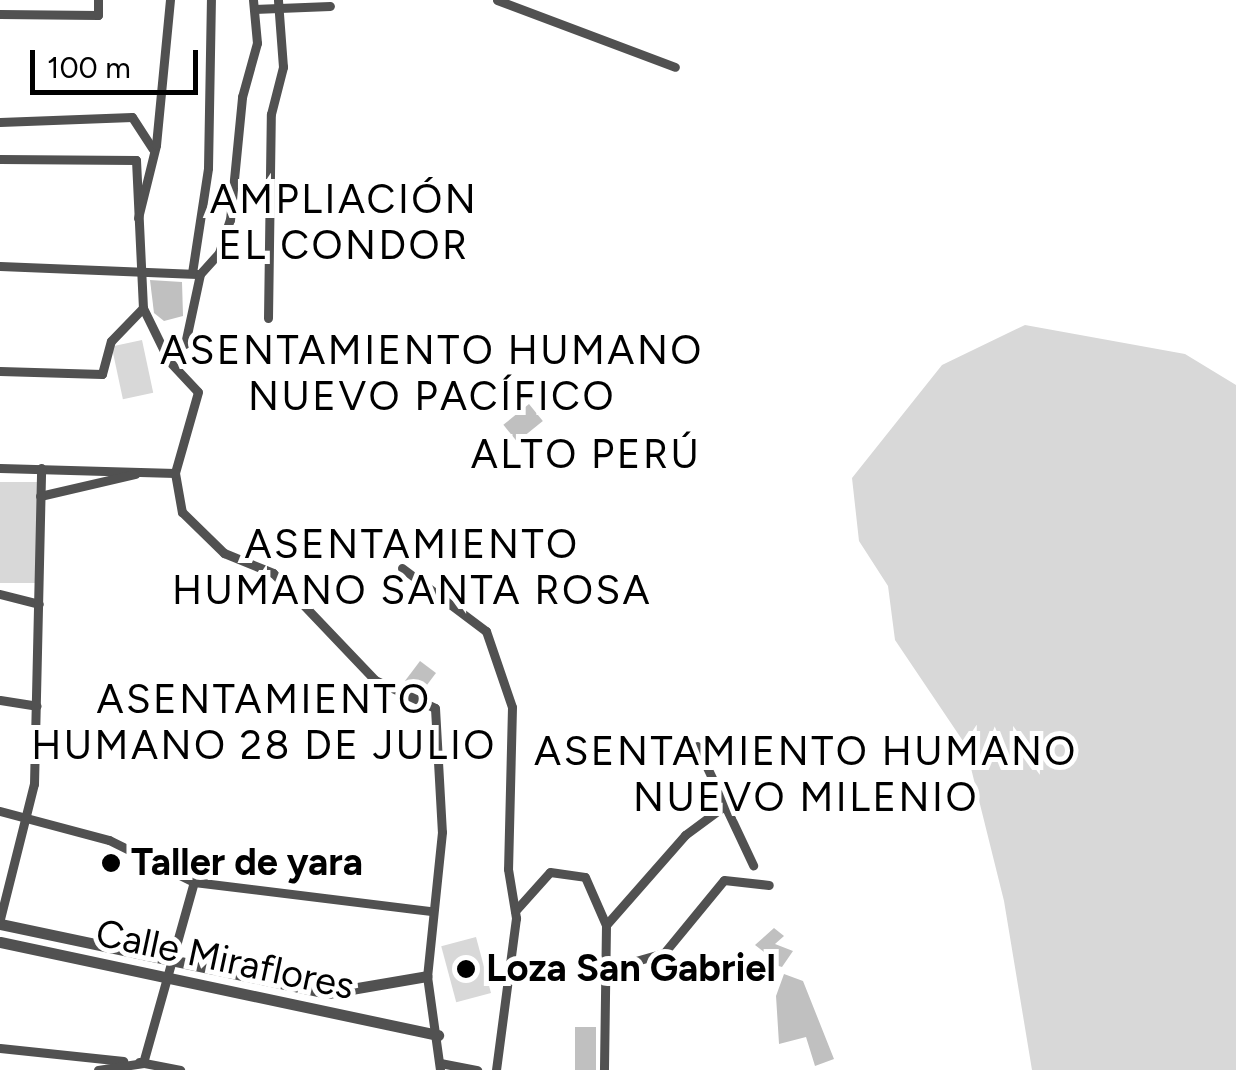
<!DOCTYPE html>
<meta charset="utf-8">
<style>
body{margin:0}
#map{position:relative;width:1236px;height:1070px;overflow:hidden;background:#fff;font-family:Figtree,sans-serif}
div>[style]{position:absolute}
.green>*{inset:0;background:#d8d8d8;transform-origin:0 0}
.building>*{inset:0;background:#c0c0c0;transform-origin:0 0}
.minor>*{height:9px;margin:-4.5px;padding:0 4.5px;transform-origin:4.5px;border-radius:4.5px;background:#515151}
.tertiary>*{height:11px;margin:-5.5px;padding:0 5.5px;transform-origin:5.5px;border-radius:5.5px;background:#515151}
.dots>*{width:28px;height:28px;translate:-50% -50%;box-sizing:border-box;border:5px solid #fff;border-radius:50%}
span{translate:-50% -50%;white-space:nowrap;text-align:center;line-height:1.15;-webkit-text-stroke:10px #fff;paint-order:stroke}
.poi-label{font-size:38px;color:#000;font-weight:700}
.left{translate:0 -50%;text-align:left}
.street-label{font-size:38px;color:#000}
.neighbourhood-label{font-size:40px;color:#000;letter-spacing:2.5px}
.scale{position:absolute;left:30px;top:50px;width:168px;height:45px;box-sizing:border-box;border:5px solid #000;border-top:0;padding-left:12px;font-size:30px;line-height:35px;white-space:nowrap;color:#000;-webkit-text-stroke:8px #fff;paint-order:stroke}
</style>
<div id="map">
<div class="green">
<i style="clip-path:polygon(1025px 325px,1185px 354px,1236px 385px,1236px 1070px,1032px 1070px,1004px 901px,965px 744px,895px 640px,888px 586px,859px 541px,852px 478px,942px 365px)"></i>
<i style="left:142px;top:340px;width:54px;height:31px;rotate:78deg"></i>
<i style="left:0;top:482px;width:37px;height:101px"></i>
<i style="left:476px;top:937px;width:58px;height:36px;rotate:75deg"></i>
</div>
<div class="building">
<i style="clip-path:polygon(150px 280px,182px 282px,183px 316px,164px 321px,154px 313px)"></i>
<i style="left:529px;top:404px;width:22px;height:33px;rotate:51deg"></i>
<i style="left:420px;top:661px;width:20px;height:25px;rotate:37deg"></i>
<i style="clip-path:polygon(774px 928px,784px 936px,775px 944px,793px 951px,782px 967px,762px 961px,768px 955px,755px 945px)"></i>
<i style="clip-path:polygon(784px 974px,803px 981px,834px 1059px,815px 1066px,806px 1037px,779px 1044px,776px 996px)"></i>
<i style="left:575px;top:1027px;width:21px;height:43px"></i>
</div>
<div class="minor">
<i style="left:497px;top:0;width:190px;rotate:20.6deg"></i>
<i style="left:254px;top:9px;width:76px;rotate:-2.3deg"></i>
<i style="left:0;top:14px;width:98px;rotate:0.6deg"></i>
<i style="left:98px;top:15px;width:15px;rotate:-90deg"></i>
<i style="left:0;top:122px;width:132px;rotate:-2.2deg"></i>
<i style="left:132px;top:117px;width:38px;rotate:57deg"></i>
<i style="left:0;top:159px;width:136px;rotate:0.4deg"></i>
<i style="left:136px;top:160px;width:148px;rotate:87.3deg"></i>
<i style="left:143px;top:308px;width:59px;rotate:63.9deg"></i>
<i style="left:169px;top:361px;width:42px;rotate:46.9deg"></i>
<i style="left:198px;top:392px;width:84px;rotate:105.9deg"></i>
<i style="left:175px;top:473px;width:40px;rotate:80deg"></i>
<i style="left:182px;top:512px;width:59px;rotate:44.3deg"></i>
<i style="left:224px;top:553px;width:53px;rotate:22.2deg"></i>
<i style="left:273px;top:573px;width:148px;rotate:46.4deg"></i>
<i style="left:375px;top:680px;width:66px;rotate:25deg"></i>
<i style="left:435px;top:708px;width:124px;rotate:86.8deg"></i>
<i style="left:442px;top:832px;width:145px;rotate:95.9deg"></i>
<i style="left:427px;top:976px;width:95px;rotate:82.1deg"></i>
<i style="left:138px;top:218px;width:75px;rotate:-76.1deg"></i>
<i style="left:156px;top:145px;width:146px;rotate:-84.5deg"></i>
<i style="left:0;top:266px;width:197px;rotate:2.3deg"></i>
<i style="left:192px;top:273px;width:106px;rotate:-81.3deg"></i>
<i style="left:208px;top:168px;width:168px;rotate:-89deg"></i>
<i style="left:268px;top:318px;width:204px;rotate:-89.2deg"></i>
<i style="left:271px;top:114px;width:49px;rotate:-75.7deg"></i>
<i style="left:283px;top:67px;width:67px;rotate:-94.3deg"></i>
<i style="left:185px;top:344px;width:72px;rotate:-77.9deg"></i>
<i style="left:200px;top:274px;width:28px;rotate:-48deg"></i>
<i style="left:219px;top:253px;width:35px;rotate:-72deg"></i>
<i style="left:230px;top:220px;width:124px;rotate:-84.4deg"></i>
<i style="left:242px;top:97px;width:56px;rotate:-74.5deg"></i>
<i style="left:257px;top:43px;width:43px;rotate:-95.3deg"></i>
<i style="left:0;top:371px;width:102px;rotate:1.7deg"></i>
<i style="left:102px;top:374px;width:34px;rotate:-75deg"></i>
<i style="left:111px;top:341px;width:46px;rotate:-45.9deg"></i>
<i style="left:0;top:468px;width:175px;rotate:1.6deg"></i>
<i style="left:40px;top:496px;width:98px;rotate:-13deg"></i>
<i style="left:402px;top:568px;width:105px;rotate:36.9deg"></i>
<i style="left:486px;top:631px;width:80px;rotate:71.1deg"></i>
<i style="left:512px;top:707px;width:162px;rotate:91.4deg"></i>
<i style="left:508px;top:869px;width:50px;rotate:80.7deg"></i>
<i style="left:516px;top:918px;width:153px;rotate:97.5deg"></i>
<i style="left:0;top:594px;width:40px;rotate:14.4deg"></i>
<i style="left:0;top:700px;width:37px;rotate:9deg"></i>
<i style="left:697px;top:746px;width:132px;rotate:64.8deg"></i>
<i style="left:0;top:811px;width:113px;rotate:14.9deg"></i>
<i style="left:109px;top:840px;width:95px;rotate:26.3deg"></i>
<i style="left:194px;top:882px;width:239px;rotate:7deg"></i>
<i style="left:515px;top:911px;width:52px;rotate:-48.1deg"></i>
<i style="left:550px;top:872px;width:35px;rotate:8deg"></i>
<i style="left:585px;top:877px;width:52px;rotate:66.4deg"></i>
<i style="left:606px;top:925px;width:145px;rotate:90.8deg"></i>
<i style="left:0;top:919px;width:139px;rotate:-75.9deg"></i>
<i style="left:34px;top:784px;width:316px;rotate:-88.7deg"></i>
<i style="left:606px;top:925px;width:120px;rotate:-48.7deg"></i>
<i style="left:685px;top:835px;width:49px;rotate:-36.6deg"></i>
<i style="left:604px;top:970px;width:62px;rotate:-15.8deg"></i>
<i style="left:664px;top:953px;width:94px;rotate:-50.6deg"></i>
<i style="left:724px;top:880px;width:45px;rotate:6.3deg"></i>
<i style="left:0;top:1048px;width:124px;rotate:6deg"></i>
<i style="left:139px;top:1062px;width:42px;rotate:11deg"></i>
<i style="left:440px;top:1063px;width:38px;rotate:11deg"></i>
<i style="left:98px;top:1070px;width:46px;rotate:-8.8deg"></i>
<i style="left:143px;top:1063px;width:188px;rotate:-74.3deg"></i>
</div>
<div class="tertiary">
<i style="left:0;top:924px;width:335px;rotate:11.9deg"></i>
<i style="left:328px;top:993px;width:100px;rotate:-9.7deg"></i>
<i style="left:0;top:942px;width:448px;rotate:12deg"></i>
</div>
<div class="dots">
<i style="left:111px;top:863px;background:#000"></i>
<i style="left:466px;top:969px;background:#000"></i>
</div>
<div class="poi-label">
<span class="left" style="left:131px;top:863px">Taller de yara</span>
<span class="left" style="left:486px;top:969px">Loza San Gabriel</span>
</div>
<div class="street-label">
<span style="left:225px;top:960px;rotate:12deg">Calle Miraflores</span>
</div>
<div class="neighbourhood-label">
<span style="left:344px;top:222px">AMPLIACIÓN<br>EL CONDOR</span>
<span style="left:432px;top:373px">ASENTAMIENTO HUMANO<br>NUEVO PACÍFICO</span>
<span style="left:586px;top:454px">ALTO PERÚ</span>
<span style="left:412px;top:567px">ASENTAMIENTO<br>HUMANO SANTA ROSA</span>
<span style="left:264px;top:722px">ASENTAMIENTO<br>HUMANO 28 DE JULIO</span>
<span style="left:806px;top:774px">ASENTAMIENTO HUMANO<br>NUEVO MILENIO</span>
</div>
<div class="scale">100 m</div>
</div>
